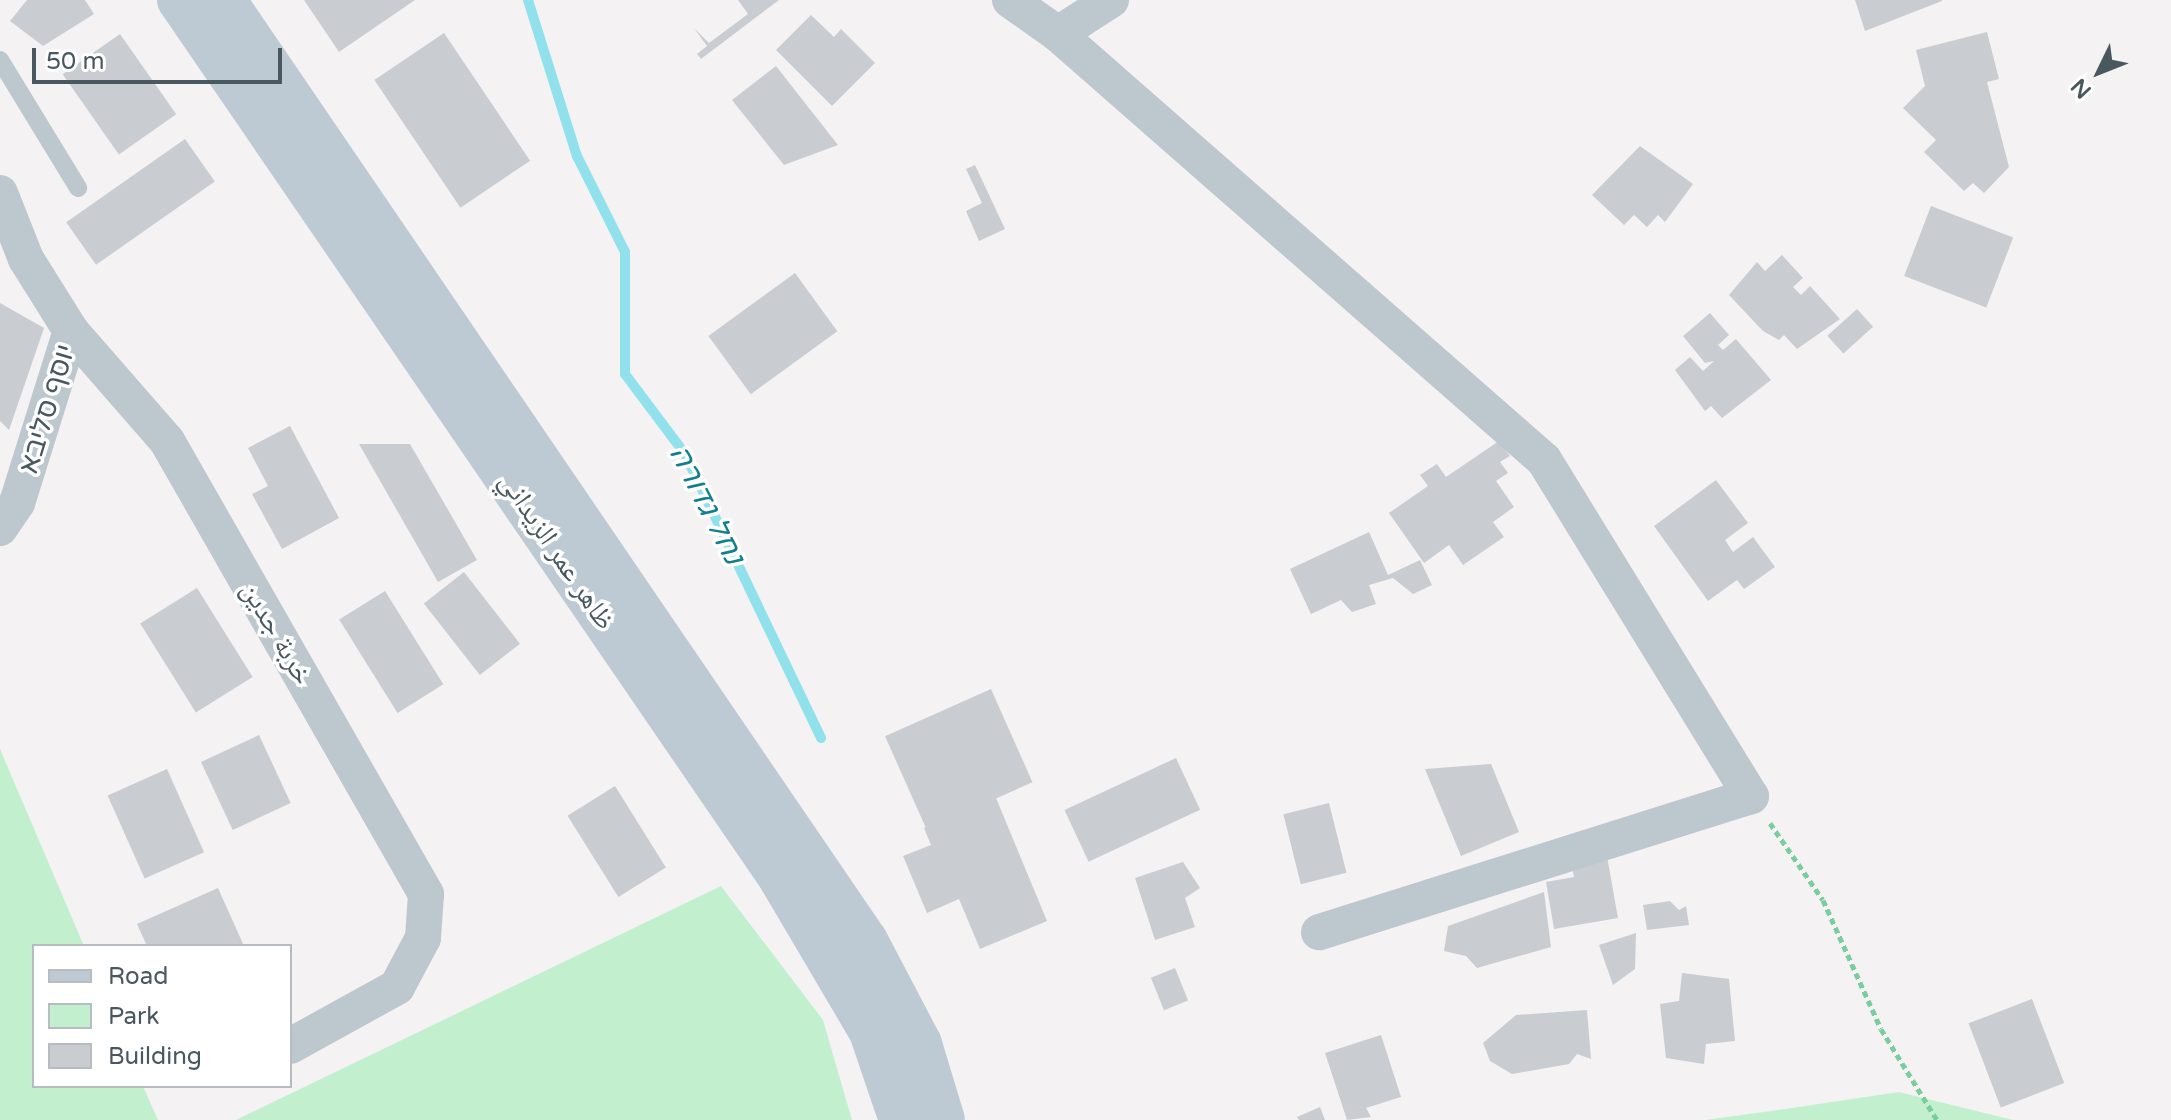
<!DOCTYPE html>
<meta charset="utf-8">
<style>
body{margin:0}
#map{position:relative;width:2171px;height:1120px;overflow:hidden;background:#f4f2f2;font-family:"Varela Round","Noto Naskh Arabic",Heebo,sans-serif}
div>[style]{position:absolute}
.green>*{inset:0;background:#c2f0cf}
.stream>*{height:10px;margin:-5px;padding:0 5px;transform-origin:5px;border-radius:5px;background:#90e1ec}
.building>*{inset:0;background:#c9cdd1;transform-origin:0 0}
.path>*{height:5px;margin-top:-2.5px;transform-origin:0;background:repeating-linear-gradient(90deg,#7acd9d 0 6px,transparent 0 10px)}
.service>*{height:18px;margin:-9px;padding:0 9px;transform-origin:9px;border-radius:9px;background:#bdc7ce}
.minor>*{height:36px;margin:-18px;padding:0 18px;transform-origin:18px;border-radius:18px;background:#bdc7ce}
.secondary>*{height:44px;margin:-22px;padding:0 22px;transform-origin:22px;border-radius:22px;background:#becad3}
span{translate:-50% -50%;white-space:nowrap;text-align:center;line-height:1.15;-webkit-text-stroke:7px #fff;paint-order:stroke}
.street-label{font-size:28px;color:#49575f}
.water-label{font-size:30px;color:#0f7f8e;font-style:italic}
.legend{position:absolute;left:32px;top:944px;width:260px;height:144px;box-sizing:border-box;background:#fff;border:2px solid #b6bcbf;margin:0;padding:10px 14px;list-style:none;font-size:24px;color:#49575f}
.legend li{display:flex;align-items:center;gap:16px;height:40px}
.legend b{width:40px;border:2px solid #b6bcbf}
.north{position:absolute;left:2059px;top:32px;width:80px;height:80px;-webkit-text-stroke:6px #fff;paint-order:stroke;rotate:227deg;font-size:22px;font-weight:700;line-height:32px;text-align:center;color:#49575f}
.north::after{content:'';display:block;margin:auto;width:28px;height:36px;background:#49575f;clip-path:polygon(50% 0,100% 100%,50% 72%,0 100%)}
.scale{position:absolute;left:32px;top:48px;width:250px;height:36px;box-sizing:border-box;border:4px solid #49575f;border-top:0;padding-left:10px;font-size:24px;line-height:28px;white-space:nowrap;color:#49575f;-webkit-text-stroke:6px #fff;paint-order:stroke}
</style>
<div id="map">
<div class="green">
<i style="clip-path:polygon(0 749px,84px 946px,34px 946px,34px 1086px,143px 1086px,158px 1120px,0 1120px)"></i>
<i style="clip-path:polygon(721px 886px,823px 1020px,852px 1120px,236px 1120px)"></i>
<i style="clip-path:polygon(1899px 1092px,2013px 1120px,1705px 1120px,1785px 1109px)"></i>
</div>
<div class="stream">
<i style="left:528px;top:0;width:164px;rotate:72.6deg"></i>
<i style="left:577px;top:156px;width:107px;rotate:63.4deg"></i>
<i style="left:625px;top:252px;width:122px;rotate:90deg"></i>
<i style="left:625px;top:374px;width:100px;rotate:53.1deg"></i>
<i style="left:685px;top:454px;width:315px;rotate:64.4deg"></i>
</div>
<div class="building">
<i style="clip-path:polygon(27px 0,85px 0,94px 14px,43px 46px,10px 21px)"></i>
<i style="clip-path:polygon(304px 0,415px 0,339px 52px)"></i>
<i style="clip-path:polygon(738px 0,779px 0,701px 59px,697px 54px,707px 46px,694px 28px,709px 43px,748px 14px)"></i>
<i style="clip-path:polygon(1855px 0,1942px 0,1942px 1px,1865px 31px)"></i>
<i style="clip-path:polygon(811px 15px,834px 37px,841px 29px,875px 63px,832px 106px,776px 50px)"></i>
<i style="clip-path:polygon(1987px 32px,1999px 79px,1987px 82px,2009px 167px,1984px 193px,1973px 183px,1964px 191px,1924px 152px,1936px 140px,1903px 108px,1925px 86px,1916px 50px)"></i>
<i style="left:444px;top:33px;width:154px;height:84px;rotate:56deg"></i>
<i style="left:120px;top:34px;width:98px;height:70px;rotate:55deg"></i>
<i style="clip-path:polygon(776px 66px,838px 145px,784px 165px,732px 100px)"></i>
<i style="left:185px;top:139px;width:52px;height:145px;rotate:55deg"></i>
<i style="clip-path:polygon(1640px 146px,1693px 184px,1665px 222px,1658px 215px,1647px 227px,1634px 215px,1624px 225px,1592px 195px)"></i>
<i style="clip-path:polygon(975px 165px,1005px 229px,979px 241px,966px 211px,982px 203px,966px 169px)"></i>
<i style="left:1931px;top:206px;width:88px;height:75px;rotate:21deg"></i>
<i style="clip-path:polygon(1782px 255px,1803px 278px,1793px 287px,1801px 295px,1810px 286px,1840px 319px,1797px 349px,1784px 335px,1779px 340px,1763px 331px,1729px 295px,1757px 262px,1765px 271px)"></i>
<i style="left:795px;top:273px;width:72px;height:107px;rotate:54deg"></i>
<i style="clip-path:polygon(0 303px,44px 328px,9px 430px,0 421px)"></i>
<i style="left:1857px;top:309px;width:24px;height:40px;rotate:48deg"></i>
<i style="clip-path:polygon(1710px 313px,1729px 335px,1718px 345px,1723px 350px,1736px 339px,1771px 380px,1722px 418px,1711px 406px,1705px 411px,1675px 370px,1690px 357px,1703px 371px,1714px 361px,1705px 363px,1683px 336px)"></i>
<i style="clip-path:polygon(290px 426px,339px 518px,282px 549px,252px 494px,268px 486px,248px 448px)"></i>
<i style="clip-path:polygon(1499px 441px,1510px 456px,1500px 462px,1508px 473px,1496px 481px,1514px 507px,1493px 522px,1504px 537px,1463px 565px,1449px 545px,1424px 563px,1389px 513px,1428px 486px,1420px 475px,1437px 464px,1446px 477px)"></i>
<i style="clip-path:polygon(359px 444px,410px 444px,477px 560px,438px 582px)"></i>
<i style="clip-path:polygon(1716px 480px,1748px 523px,1725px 540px,1733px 552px,1753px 537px,1775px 567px,1744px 589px,1737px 580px,1708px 601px,1654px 526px)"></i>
<i style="clip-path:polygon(1369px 532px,1388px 575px,1420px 560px,1432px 585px,1413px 594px,1393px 578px,1369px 585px,1376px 604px,1352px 612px,1341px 600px,1311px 614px,1290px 569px)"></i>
<i style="left:464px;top:572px;width:91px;height:51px;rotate:52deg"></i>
<i style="left:197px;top:588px;width:105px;height:67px;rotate:58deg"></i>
<i style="left:385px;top:591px;width:110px;height:54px;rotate:58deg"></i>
<i style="left:991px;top:689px;width:102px;height:116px;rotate:66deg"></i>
<i style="left:259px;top:735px;width:75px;height:64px;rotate:65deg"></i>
<i style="left:1176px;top:758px;width:57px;height:123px;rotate:65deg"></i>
<i style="clip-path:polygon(1491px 764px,1519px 832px,1461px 856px,1425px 769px)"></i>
<i style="left:167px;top:769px;width:91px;height:65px;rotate:66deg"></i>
<i style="left:615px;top:786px;width:96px;height:56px;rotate:58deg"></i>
<i style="clip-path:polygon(996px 798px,1047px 921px,980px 949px,959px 899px,927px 913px,903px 856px,931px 845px,924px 828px)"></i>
<i style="left:1329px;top:803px;width:72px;height:47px;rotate:76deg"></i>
<i style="clip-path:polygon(1607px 856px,1618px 918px,1554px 929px,1546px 882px,1574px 877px,1571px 863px)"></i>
<i style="clip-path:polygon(1183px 862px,1200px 888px,1185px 898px,1195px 927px,1155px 940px,1135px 878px)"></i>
<i style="clip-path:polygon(218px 888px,244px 946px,147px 946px,137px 924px)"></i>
<i style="clip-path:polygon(1544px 892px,1551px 947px,1477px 968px,1466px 956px,1444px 951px,1448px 926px)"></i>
<i style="clip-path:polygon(1670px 901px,1679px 910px,1686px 906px,1689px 925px,1647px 930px,1643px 905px)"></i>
<i style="clip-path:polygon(1636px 933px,1635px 969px,1613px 985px,1599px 945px)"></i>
<i style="left:1175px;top:968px;width:35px;height:26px;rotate:68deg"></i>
<i style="clip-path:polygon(1682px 973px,1729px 979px,1735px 1041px,1706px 1044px,1704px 1064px,1666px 1058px,1660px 1004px,1679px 1001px)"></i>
<i style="left:2032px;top:999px;width:90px;height:68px;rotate:69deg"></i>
<i style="clip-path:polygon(1587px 1010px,1591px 1059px,1577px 1054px,1569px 1064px,1512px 1074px,1490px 1061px,1483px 1043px,1516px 1015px)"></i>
<i style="clip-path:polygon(1381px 1035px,1401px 1097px,1366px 1108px,1371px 1117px,1347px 1120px,1325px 1053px)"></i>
<i style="clip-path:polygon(1320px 1107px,1325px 1120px,1299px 1120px,1297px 1117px)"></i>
</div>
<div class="path">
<i style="left:1770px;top:823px;width:93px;rotate:55.5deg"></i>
<i style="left:1823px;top:900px;width:141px;rotate:65.8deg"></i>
<i style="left:1881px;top:1029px;width:107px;rotate:58.4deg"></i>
</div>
<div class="service">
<i style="left:0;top:60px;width:150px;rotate:58.6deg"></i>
</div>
<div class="minor">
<i style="left:1010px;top:0;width:59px;rotate:35.3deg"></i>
<i style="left:1058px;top:34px;width:646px;rotate:41.24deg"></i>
<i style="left:1544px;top:460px;width:395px;rotate:58.4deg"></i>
<i style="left:1751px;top:796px;width:453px;rotate:162.5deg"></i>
<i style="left:1058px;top:34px;width:63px;rotate:-32.7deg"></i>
<i style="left:0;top:193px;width:71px;rotate:68.5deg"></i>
<i style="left:26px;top:259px;width:85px;rotate:58deg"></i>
<i style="left:71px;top:331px;width:146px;rotate:48.9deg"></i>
<i style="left:167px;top:441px;width:522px;rotate:60.24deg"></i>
<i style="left:426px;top:894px;width:44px;rotate:93.9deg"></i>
<i style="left:423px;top:938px;width:55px;rotate:118deg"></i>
<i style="left:397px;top:987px;width:122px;rotate:151.1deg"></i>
<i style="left:0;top:528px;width:30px;rotate:-56deg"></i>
<i style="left:17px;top:503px;width:180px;rotate:-72.6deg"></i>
</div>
<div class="secondary">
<i style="left:179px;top:0;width:1065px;rotate:55.59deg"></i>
<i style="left:781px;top:879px;width:178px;rotate:59.5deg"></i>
<i style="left:871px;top:1032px;width:93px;rotate:71.2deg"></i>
<i style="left:224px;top:0;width:1139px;rotate:55.7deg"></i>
<i style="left:866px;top:941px;width:116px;rotate:62.3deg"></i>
<i style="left:920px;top:1044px;width:79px;rotate:73.2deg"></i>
</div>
<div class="street-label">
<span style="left:47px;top:409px;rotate:-73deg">יוסף סליבא</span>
<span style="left:557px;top:551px;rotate:56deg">ظاهر عمر الزيداني</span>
<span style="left:277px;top:633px;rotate:60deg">خربة جدين</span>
</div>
<div class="water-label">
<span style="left:706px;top:505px;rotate:63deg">נחל גדורה</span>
</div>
<ul class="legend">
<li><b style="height:10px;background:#becad3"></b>Road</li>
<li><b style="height:22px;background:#c2f0cf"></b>Park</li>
<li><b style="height:22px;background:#c9cdd1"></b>Building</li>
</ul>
<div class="north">N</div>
<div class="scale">50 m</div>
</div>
